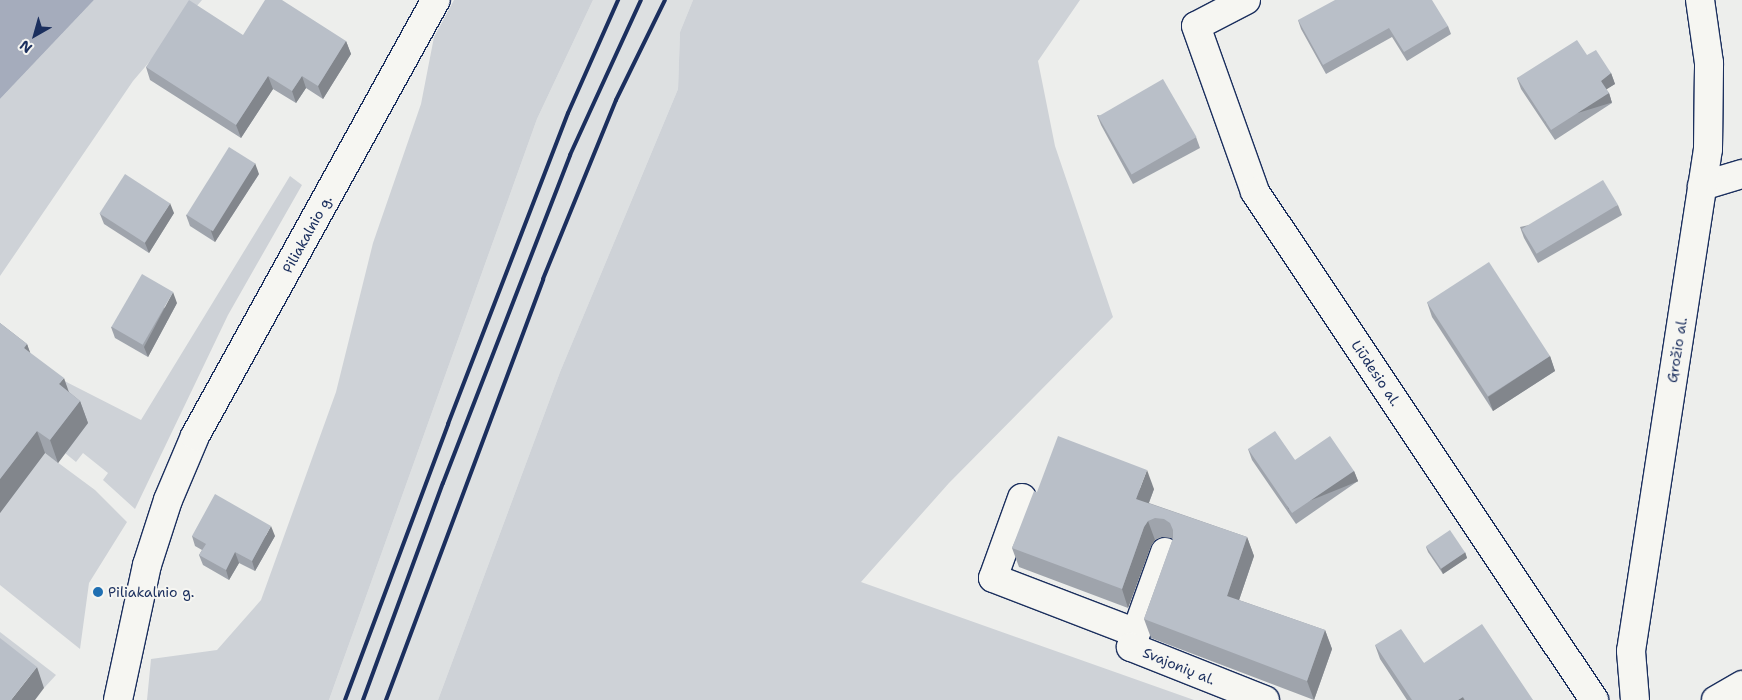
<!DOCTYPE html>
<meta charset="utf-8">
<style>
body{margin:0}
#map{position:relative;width:1742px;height:700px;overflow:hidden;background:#edeeec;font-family:"Shantell Sans",sans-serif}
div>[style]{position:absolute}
.built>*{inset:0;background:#dde0e1}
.green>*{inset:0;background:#ced2d7}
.water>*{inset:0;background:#a5acbc}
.roads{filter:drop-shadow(1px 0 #1b2f5e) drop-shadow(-1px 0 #1b2f5e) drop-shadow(0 1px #1b2f5e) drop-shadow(0 -1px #1b2f5e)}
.minor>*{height:28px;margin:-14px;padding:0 14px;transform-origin:14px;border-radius:14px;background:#f6f6f2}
.major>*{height:28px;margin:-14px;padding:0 14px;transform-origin:14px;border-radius:14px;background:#f6f6f2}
.rail>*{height:4px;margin:-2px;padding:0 2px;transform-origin:2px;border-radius:2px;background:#1b2f5e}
.wall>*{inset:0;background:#9fa4ac}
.shaded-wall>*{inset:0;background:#82868c;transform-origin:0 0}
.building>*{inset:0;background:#b9bfc8;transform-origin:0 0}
.dots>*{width:14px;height:14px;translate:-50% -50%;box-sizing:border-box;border:2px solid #f6f6f2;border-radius:50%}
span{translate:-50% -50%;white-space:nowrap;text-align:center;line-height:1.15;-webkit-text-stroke:4px #f6f6f2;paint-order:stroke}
.street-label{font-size:14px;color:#1b2f5e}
.poi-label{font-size:14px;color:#1b2f5e}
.left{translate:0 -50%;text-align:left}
.north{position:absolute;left:10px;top:10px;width:50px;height:50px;-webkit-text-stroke:4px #f6f6f2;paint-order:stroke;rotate:218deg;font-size:14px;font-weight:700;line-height:20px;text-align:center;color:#1b2f5e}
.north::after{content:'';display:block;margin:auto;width:18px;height:22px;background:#1b2f5e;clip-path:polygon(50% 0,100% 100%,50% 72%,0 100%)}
</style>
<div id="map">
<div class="built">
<i style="clip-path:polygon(593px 0,693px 0,680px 32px,678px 89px,560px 372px,438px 700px,329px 700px,537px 119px)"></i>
</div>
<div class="green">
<i style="clip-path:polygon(94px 0,202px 0,133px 81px,0 276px,0 99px)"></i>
<i style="clip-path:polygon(454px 0,593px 0,537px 119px,329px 700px,147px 700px,151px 659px,217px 650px,261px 600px,336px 392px,373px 243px,421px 104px,434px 37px)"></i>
<i style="clip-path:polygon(693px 0,1080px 0,1038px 61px,1055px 146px,1113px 317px,949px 483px,861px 582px,1194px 700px,438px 700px,560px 372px,678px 89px,680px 32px)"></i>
<i style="clip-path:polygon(290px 176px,302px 185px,228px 315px,135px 509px,103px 480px,108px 473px,83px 453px,76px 462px,65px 453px,88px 423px,68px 407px,35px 366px,141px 420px)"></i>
<i style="clip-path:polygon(45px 453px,95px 490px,127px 522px,89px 583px,80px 649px,0 585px,0 513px)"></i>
<i style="clip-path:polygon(0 632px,56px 675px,44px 688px,0 653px)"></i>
</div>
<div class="water">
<i style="clip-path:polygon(0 0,94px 0,0 99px)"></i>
</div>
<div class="roads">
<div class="minor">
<i style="left:1246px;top:0;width:56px;rotate:152.5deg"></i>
<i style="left:1196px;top:26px;width:176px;rotate:70.4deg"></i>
<i style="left:1255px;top:192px;width:611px;rotate:56.28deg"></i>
<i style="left:1702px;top:186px;width:42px;rotate:-16.7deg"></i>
<i style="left:1022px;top:498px;width:85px;rotate:109.9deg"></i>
<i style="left:993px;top:578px;width:153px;rotate:21deg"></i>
<i style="left:1165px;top:552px;width:101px;rotate:109.7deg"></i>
<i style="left:1131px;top:647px;width:144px;rotate:21.6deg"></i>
<i style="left:1635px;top:700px;width:49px;rotate:-94.7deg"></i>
<i style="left:1631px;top:651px;width:508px;rotate:-81.28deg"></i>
<i style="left:1708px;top:149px;width:86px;rotate:-89.3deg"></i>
<i style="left:1709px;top:63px;width:64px;rotate:-98.1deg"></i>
<i style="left:1716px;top:700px;width:30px;rotate:-30deg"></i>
</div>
<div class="major">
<i style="left:118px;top:700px;width:138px;rotate:-77.9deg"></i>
<i style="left:147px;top:565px;width:68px;rotate:-72.1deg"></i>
<i style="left:168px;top:500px;width:69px;rotate:-67.1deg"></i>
<i style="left:195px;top:436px;width:498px;rotate:-61.1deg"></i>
</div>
</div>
<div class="rail">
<i style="left:345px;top:700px;width:295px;rotate:-69.5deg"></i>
<i style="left:448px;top:424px;width:333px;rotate:-68.9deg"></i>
<i style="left:568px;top:113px;width:124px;rotate:-66.1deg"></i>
<i style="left:363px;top:700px;width:231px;rotate:-69.8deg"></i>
<i style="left:443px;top:483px;width:352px;rotate:-68.8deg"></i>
<i style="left:570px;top:155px;width:170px;rotate:-65.4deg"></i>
<i style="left:386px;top:700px;width:449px;rotate:-69.5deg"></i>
<i style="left:543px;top:279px;width:193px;rotate:-67.8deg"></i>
<i style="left:616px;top:100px;width:111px;rotate:-63.9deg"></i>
</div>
<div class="wall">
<i style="clip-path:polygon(1298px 20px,1448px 26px,1451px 34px,1407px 61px,1392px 37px,1326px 74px,1301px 29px)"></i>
<i style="clip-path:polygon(243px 35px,346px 41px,351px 54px,323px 99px,306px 88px,296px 103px,273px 89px,241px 138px,150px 80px,146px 67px)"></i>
<i style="clip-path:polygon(1587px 55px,1611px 73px,1615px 84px,1606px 89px,1609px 93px,1612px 103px,1555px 140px,1521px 89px,1517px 78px)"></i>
<i style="clip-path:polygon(1097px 115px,1196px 137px,1200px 148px,1133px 184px,1101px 125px)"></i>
<i style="clip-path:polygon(259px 174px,215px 242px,190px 226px,186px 215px)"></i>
<i style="clip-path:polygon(1618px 205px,1622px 215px,1538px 263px,1524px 238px,1520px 227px)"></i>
<i style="clip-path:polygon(174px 213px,149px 253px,104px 224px,100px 214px)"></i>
<i style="clip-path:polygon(1427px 302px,1550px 356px,1555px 371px,1493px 411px,1432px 317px)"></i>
<i style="clip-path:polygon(177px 303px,148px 357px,115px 338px,111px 327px)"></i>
<i style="clip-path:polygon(0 323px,27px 344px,30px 353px,69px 392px,80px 401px,88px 423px,58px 463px,45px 453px,0 513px)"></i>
<i style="clip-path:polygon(1248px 449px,1295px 460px,1354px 471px,1358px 481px,1296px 524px,1252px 460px)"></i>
<i style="clip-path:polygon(1154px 489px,1149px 503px,1247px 537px,1254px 556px,1239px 600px,1325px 630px,1332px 649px,1314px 700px,1151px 638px,1144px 619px,1173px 539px,1171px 538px,1162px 537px,1155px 540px,1151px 546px,1128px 608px,1019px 567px,1012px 548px,1037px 492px)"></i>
<i style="clip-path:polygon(192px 536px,275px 536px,255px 571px,239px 563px,229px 580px,203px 565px,199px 555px,202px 550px,195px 546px)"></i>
<i style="clip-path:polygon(1426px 547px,1465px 552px,1467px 558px,1443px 574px,1428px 552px)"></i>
<i style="clip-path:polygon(1375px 645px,1424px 663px,1533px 700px,1407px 700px,1380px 659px)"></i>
</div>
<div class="shaded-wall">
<i style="clip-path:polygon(346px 41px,351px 54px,323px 99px,318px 86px)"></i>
<i style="clip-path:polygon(1611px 73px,1615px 84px,1604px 91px,1601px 81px)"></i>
<i style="clip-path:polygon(268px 76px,273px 89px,241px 138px,236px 125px)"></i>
<i style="clip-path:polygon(302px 76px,306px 88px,296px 103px,292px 91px)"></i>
<i style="left:1609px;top:93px;width:10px;height:69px;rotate:73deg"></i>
<i style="clip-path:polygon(255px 163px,259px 174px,215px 242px,211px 231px)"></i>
<i style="clip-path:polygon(170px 203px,174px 213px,149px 253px,145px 243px)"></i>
<i style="clip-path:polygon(173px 292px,177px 303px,148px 357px,144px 347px)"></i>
<i style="clip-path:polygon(27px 344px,35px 366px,24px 348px)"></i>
<i style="clip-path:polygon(1550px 356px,1555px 371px,1493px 411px,1488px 397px)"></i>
<i style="clip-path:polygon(64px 378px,72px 401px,59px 384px)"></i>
<i style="clip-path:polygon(80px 401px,88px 423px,58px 463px,50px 440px)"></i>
<i style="clip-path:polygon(37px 431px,45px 453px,0 513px,0 479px)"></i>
<i style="clip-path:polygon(1147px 470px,1154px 489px,1143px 518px,1136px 499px)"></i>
<i style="left:1354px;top:471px;width:11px;height:75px;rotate:68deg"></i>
<i style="clip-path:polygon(1148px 521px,1155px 540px,1151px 546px,1128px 608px,1122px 589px,1144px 527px)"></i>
<i style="clip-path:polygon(271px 526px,275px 536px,255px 571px,252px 561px)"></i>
<i style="clip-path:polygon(1247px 537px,1254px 556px,1234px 615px,1227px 596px)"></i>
<i style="clip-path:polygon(235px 552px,239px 563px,229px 580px,226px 570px)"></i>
<i style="clip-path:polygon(1465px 552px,1467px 558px,1443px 574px,1441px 569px)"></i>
<i style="clip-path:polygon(1325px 630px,1332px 649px,1314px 700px,1307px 681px)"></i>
<i style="clip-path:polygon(37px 667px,44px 688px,35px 700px,11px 700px)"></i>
<i style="clip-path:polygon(1463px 697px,1464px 700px,1458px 700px)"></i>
</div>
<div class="building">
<i style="clip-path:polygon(189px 0,243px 35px,265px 0,282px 0,346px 41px,318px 86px,302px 76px,292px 91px,268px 76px,236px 125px,146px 67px)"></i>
<i style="clip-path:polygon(1335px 0,1432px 0,1448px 26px,1404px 52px,1389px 28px,1323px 65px,1298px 20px)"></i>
<i style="clip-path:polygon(1577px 40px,1587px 55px,1596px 50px,1611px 73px,1601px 81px,1609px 93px,1551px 130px,1517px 78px)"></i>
<i style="left:1163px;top:79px;width:67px;height:75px;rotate:60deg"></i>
<i style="left:229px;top:147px;width:31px;height:80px;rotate:32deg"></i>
<i style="left:125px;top:174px;width:54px;height:47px;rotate:33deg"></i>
<i style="left:1603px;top:180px;width:29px;height:95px;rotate:59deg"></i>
<i style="left:1489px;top:262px;width:112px;height:74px;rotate:57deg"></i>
<i style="left:142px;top:274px;width:36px;height:61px;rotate:30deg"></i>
<i style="clip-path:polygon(0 323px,27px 344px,24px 348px,64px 378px,59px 384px,80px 401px,50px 440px,37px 431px,0 479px)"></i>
<i style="clip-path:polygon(1275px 431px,1295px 460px,1330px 436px,1354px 471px,1292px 513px,1248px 449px)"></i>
<i style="clip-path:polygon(1058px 436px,1147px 470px,1136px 499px,1247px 537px,1227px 596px,1325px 630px,1307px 681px,1144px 619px,1173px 538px,1173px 530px,1170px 523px,1164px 519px,1155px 518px,1148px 521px,1144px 527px,1122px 589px,1012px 548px,1034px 491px,1037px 492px)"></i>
<i style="clip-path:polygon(215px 494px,271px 526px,252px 561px,235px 552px,226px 570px,199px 555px,206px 544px,192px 536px)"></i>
<i style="left:1450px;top:530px;width:27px;height:29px;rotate:56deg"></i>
<i style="clip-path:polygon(1482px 624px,1533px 700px,1465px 700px,1463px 697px,1458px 700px,1412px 700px,1375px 645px,1401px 629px,1424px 663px)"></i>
<i style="clip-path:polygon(0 638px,37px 667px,11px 700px,0 700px)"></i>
</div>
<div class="dots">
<i style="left:98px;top:592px;background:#1f6fb2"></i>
</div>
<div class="street-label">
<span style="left:307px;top:234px;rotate:-61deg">Piliakalnio g.</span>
<span style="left:1677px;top:350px;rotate:-81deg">Grožio al.</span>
<span style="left:1376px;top:373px;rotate:56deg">Liūdesio al.</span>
<span style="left:1179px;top:666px;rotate:22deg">Svajonių al.</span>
</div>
<div class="poi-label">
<span class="left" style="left:108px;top:592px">Piliakalnio g.</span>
</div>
<div class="north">N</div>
</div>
